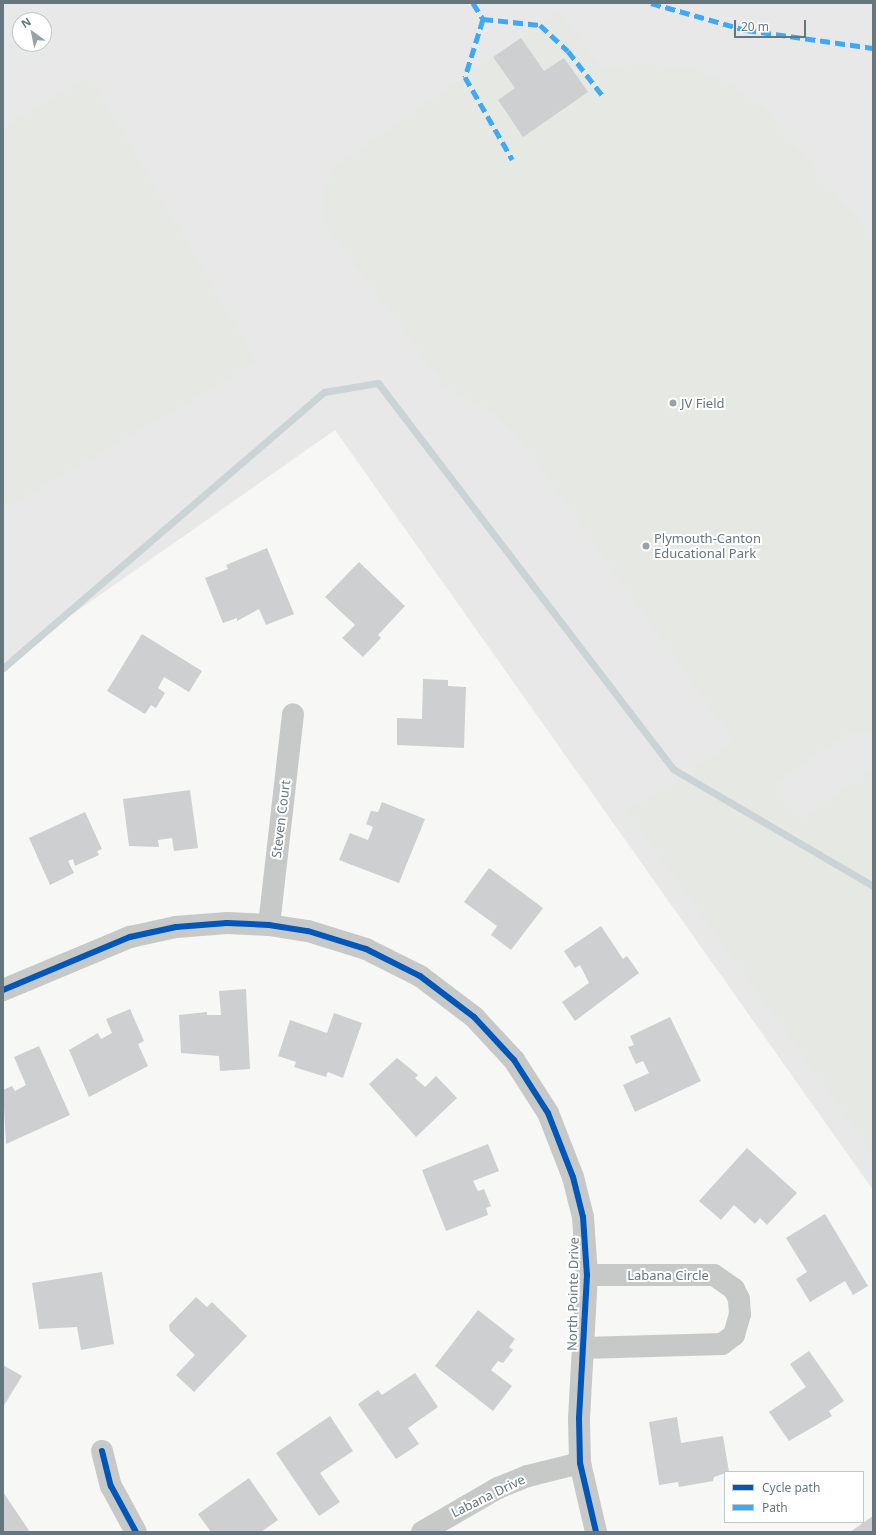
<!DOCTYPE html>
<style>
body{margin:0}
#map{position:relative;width:876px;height:1535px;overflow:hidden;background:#f7f7f6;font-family:"Noto Sans",sans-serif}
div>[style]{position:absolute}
.built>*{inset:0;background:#e7e8e7}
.green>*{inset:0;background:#e6e8e3}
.stream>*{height:7px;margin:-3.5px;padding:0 3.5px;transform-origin:3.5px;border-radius:3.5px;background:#cad3d5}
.building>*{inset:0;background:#cdcfd0}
.minor>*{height:22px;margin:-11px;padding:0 11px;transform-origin:11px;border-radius:11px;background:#c7c9c9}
.quiet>*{height:5px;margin-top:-2.5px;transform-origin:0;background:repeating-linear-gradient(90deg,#3fa9f5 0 10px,transparent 0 15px)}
.cycleway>*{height:6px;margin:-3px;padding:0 3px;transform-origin:3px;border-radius:3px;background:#0057b8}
.dots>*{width:11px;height:11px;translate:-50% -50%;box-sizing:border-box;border:2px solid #fff;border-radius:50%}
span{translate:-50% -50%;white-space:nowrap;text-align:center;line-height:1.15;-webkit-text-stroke:4px #fff;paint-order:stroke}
.poi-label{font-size:13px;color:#65767e}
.left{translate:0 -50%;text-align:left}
.street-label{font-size:13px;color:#65767e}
.frame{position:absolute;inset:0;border:4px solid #65767e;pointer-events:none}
.legend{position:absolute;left:724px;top:1471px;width:140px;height:52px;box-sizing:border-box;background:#fff;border:1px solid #c1c8cb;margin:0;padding:5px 7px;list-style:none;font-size:12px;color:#65767e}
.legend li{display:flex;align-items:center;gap:8px;height:20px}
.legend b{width:20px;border:1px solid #c1c8cb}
.north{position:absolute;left:12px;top:12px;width:40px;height:40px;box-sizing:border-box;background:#fff;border:1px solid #c1c8cb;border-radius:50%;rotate:327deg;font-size:11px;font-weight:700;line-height:16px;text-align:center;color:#65767e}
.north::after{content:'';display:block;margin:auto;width:14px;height:18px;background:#98a3a8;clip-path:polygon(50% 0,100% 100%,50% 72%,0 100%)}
.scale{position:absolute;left:734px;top:20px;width:72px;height:18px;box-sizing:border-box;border:2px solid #65767e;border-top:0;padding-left:5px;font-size:12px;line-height:14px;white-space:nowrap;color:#65767e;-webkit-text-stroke:3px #fff;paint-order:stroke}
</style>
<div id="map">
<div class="built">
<i style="clip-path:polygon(evenodd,3px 3px,873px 3px,873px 1190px,335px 430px,3px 663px,3px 3px,20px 20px,44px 20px,44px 44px,20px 44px,20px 20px)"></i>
</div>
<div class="green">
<i style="clip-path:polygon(559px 12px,602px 69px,642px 63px,691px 69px,727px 83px,763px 108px,873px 238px,873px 730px,846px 734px,773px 784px,805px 819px,873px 767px,873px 1153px,628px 812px,735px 742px,517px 434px,485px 408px,446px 387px,329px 230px,322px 216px,323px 195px,334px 168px)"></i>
<i style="clip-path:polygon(90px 77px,256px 362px,3px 509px,3px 128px)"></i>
</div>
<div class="stream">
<i style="left:3px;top:668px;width:423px;rotate:-40.7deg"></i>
<i style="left:324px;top:392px;width:55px;rotate:-9.5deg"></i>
<i style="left:378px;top:383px;width:486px;rotate:52.6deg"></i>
<i style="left:673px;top:769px;width:232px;rotate:30.3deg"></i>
</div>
<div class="building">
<i style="clip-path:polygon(521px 38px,544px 71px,564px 58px,588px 92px,523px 137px,498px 100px,515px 88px,493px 57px)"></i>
<i style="clip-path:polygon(267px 548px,294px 614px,266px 625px,259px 609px,237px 621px,237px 618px,223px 623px,205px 578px,228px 569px,226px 565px)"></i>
<i style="clip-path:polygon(359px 562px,405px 606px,378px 635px,381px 638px,363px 657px,342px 638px,355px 625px,325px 597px)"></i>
<i style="clip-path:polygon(142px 634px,202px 671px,189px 692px,164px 677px,158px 688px,165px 693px,156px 708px,151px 705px,145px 714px,107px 691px)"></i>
<i style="clip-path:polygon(423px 679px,448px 680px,448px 686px,466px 687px,464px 748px,397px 745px,397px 718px,422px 719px)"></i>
<i style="clip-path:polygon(190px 790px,198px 848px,174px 851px,172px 838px,158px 840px,159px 847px,129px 846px,123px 799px)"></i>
<i style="clip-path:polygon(382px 802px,425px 819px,399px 883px,339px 860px,350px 833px,368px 840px,373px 827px,366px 824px,371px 811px,378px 812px)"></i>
<i style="clip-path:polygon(85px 812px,102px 849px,97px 851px,99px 855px,75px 866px,73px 859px,68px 861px,74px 873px,50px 885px,29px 838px)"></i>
<i style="clip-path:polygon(489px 868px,543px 908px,511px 950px,491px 935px,497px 926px,464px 902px)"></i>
<i style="clip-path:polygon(601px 926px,623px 959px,627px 956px,639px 973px,575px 1021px,562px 1002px,589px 983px,580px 965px,575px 968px,564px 951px)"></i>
<i style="clip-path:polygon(246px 989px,250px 1069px,220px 1071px,219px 1056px,181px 1053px,179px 1015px,207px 1012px,207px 1015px,221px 1015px,219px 991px)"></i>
<i style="clip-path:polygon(130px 1009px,144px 1041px,138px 1044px,148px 1066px,89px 1097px,69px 1050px,98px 1033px,101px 1039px,112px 1033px,106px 1019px)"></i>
<i style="clip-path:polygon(334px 1013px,362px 1023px,343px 1078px,328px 1072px,326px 1077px,294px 1067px,296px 1062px,278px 1056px,290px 1020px,327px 1033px)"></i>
<i style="clip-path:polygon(670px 1017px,701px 1081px,635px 1112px,623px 1085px,649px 1073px,643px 1061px,636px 1064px,628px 1047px,634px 1045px,630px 1036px)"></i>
<i style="clip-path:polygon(39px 1046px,70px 1115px,6px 1144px,3px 1090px,12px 1086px,15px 1091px,26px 1085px,14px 1057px)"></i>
<i style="clip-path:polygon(397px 1058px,418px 1075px,415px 1078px,425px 1087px,436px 1076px,457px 1098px,416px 1137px,369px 1084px)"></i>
<i style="clip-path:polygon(488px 1144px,499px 1171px,473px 1181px,478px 1191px,484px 1189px,491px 1206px,486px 1208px,488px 1215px,446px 1231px,422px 1170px)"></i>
<i style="clip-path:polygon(747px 1148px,797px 1193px,767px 1225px,760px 1218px,755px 1224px,734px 1205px,721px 1220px,699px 1201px)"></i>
<i style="clip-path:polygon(825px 1214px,868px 1286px,853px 1295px,845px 1281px,810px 1302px,796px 1279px,807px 1272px,786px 1238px)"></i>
<i style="clip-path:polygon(102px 1272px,114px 1344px,81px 1350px,77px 1327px,39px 1329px,32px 1283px)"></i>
<i style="clip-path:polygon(196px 1297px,207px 1307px,212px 1302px,247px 1336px,194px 1392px,176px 1375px,195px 1355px,170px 1331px,169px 1325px)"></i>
<i style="clip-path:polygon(478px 1310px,515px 1339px,509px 1347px,513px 1350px,503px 1363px,498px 1361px,491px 1370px,512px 1386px,493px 1411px,435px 1366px)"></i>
<i style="clip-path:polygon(809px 1351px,844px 1401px,829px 1411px,832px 1416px,789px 1441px,769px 1412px,806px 1387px,790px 1364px)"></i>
<i style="clip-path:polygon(3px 1365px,22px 1376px,3px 1407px)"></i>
<i style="clip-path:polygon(415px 1373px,438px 1407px,408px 1428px,419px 1444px,396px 1459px,358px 1404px,378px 1390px,382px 1395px)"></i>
<i style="clip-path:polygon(330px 1416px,353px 1451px,320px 1473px,340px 1502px,319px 1516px,276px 1453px)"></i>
<i style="clip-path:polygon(677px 1417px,681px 1443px,723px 1436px,729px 1472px,714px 1477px,713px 1481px,679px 1487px,678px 1482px,659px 1485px,649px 1422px)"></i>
<i style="clip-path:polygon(249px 1478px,278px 1520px,261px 1532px,211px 1532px,198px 1514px)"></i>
<i style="clip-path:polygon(3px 1492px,30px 1532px,3px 1532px)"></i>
<i style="clip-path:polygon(873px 1516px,873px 1532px,850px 1532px)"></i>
</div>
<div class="minor">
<i style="left:269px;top:925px;width:212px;rotate:-83.5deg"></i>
<i style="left:3px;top:990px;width:138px;rotate:-22.7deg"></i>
<i style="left:130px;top:937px;width:47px;rotate:-12.3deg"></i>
<i style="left:176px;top:927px;width:51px;rotate:-4.5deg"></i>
<i style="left:227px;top:923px;width:42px;rotate:2.7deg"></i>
<i style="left:269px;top:925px;width:39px;rotate:9deg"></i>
<i style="left:308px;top:931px;width:61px;rotate:17.2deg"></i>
<i style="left:366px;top:949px;width:60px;rotate:26.6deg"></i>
<i style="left:420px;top:976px;width:68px;rotate:37.2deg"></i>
<i style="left:474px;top:1017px;width:59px;rotate:47.1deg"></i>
<i style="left:514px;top:1060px;width:63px;rotate:57.3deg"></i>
<i style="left:548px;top:1113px;width:69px;rotate:68.7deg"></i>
<i style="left:573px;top:1177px;width:41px;rotate:76deg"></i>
<i style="left:583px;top:1217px;width:58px;rotate:86.1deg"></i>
<i style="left:587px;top:1275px;width:144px;rotate:93.2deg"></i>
<i style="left:579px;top:1419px;width:44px;rotate:88.7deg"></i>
<i style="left:580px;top:1463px;width:71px;rotate:76.9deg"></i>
<i style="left:584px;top:1348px;width:138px;rotate:-1.7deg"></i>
<i style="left:722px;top:1344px;width:15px;rotate:-37deg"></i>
<i style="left:734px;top:1335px;width:22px;rotate:-74deg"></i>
<i style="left:740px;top:1314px;width:15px;rotate:-94deg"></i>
<i style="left:739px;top:1299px;width:11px;rotate:-117deg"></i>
<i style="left:734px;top:1289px;width:24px;rotate:-145deg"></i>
<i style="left:714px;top:1275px;width:127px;rotate:180deg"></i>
<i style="left:102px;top:1451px;width:36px;rotate:76deg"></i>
<i style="left:111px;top:1486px;width:52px;rotate:61.5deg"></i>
<i style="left:422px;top:1532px;width:88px;rotate:-30.1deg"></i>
<i style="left:498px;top:1488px;width:32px;rotate:-22deg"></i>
<i style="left:528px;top:1476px;width:54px;rotate:-14deg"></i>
</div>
<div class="quiet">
<i style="left:473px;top:3px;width:19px;rotate:58deg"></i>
<i style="left:483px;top:19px;width:61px;rotate:107.2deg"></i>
<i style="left:465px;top:77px;width:95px;rotate:60.2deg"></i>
<i style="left:651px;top:3px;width:99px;rotate:15.9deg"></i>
<i style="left:746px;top:30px;width:128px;rotate:8.1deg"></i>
<i style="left:483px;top:19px;width:57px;rotate:6deg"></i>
<i style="left:540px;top:25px;width:38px;rotate:43deg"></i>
<i style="left:568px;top:51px;width:56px;rotate:52.3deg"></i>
</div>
<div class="cycleway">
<i style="left:3px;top:990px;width:138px;rotate:-22.7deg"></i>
<i style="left:130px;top:937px;width:47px;rotate:-12.3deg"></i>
<i style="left:176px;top:927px;width:51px;rotate:-4.5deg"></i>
<i style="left:227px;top:923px;width:42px;rotate:2.7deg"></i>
<i style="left:269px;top:925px;width:39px;rotate:9deg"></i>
<i style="left:308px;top:931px;width:61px;rotate:17.2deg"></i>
<i style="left:366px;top:949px;width:60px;rotate:26.6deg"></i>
<i style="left:420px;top:976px;width:68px;rotate:37.2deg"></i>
<i style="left:474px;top:1017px;width:59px;rotate:47.1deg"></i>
<i style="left:514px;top:1060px;width:63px;rotate:57.3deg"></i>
<i style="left:548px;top:1113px;width:69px;rotate:68.7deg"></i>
<i style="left:573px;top:1177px;width:41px;rotate:76deg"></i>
<i style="left:583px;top:1217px;width:58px;rotate:86.1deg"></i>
<i style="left:587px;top:1275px;width:144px;rotate:93.2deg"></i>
<i style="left:579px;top:1419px;width:44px;rotate:88.7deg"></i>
<i style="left:580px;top:1463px;width:71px;rotate:76.9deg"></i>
<i style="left:102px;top:1451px;width:36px;rotate:76deg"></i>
<i style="left:111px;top:1486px;width:52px;rotate:61.5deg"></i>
</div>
<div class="dots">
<i style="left:673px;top:403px;background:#98a3a8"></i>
<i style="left:646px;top:546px;background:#98a3a8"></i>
</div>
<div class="poi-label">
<span class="left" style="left:681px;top:403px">JV Field</span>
<span class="left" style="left:654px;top:546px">Plymouth-Canton<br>Educational Park</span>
</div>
<div class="street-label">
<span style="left:281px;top:819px;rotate:-83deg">Steven Court</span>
<span style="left:668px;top:1275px">Labana Circle</span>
<span style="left:573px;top:1294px;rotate:-89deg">North Pointe Drive</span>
<span style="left:488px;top:1496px;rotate:-26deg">Labana Drive</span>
</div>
<div class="frame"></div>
<ul class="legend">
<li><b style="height:5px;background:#0057b8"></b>Cycle path</li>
<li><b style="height:5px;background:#3fa9f5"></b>Path</li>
</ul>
<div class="north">N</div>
<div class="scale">20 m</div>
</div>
